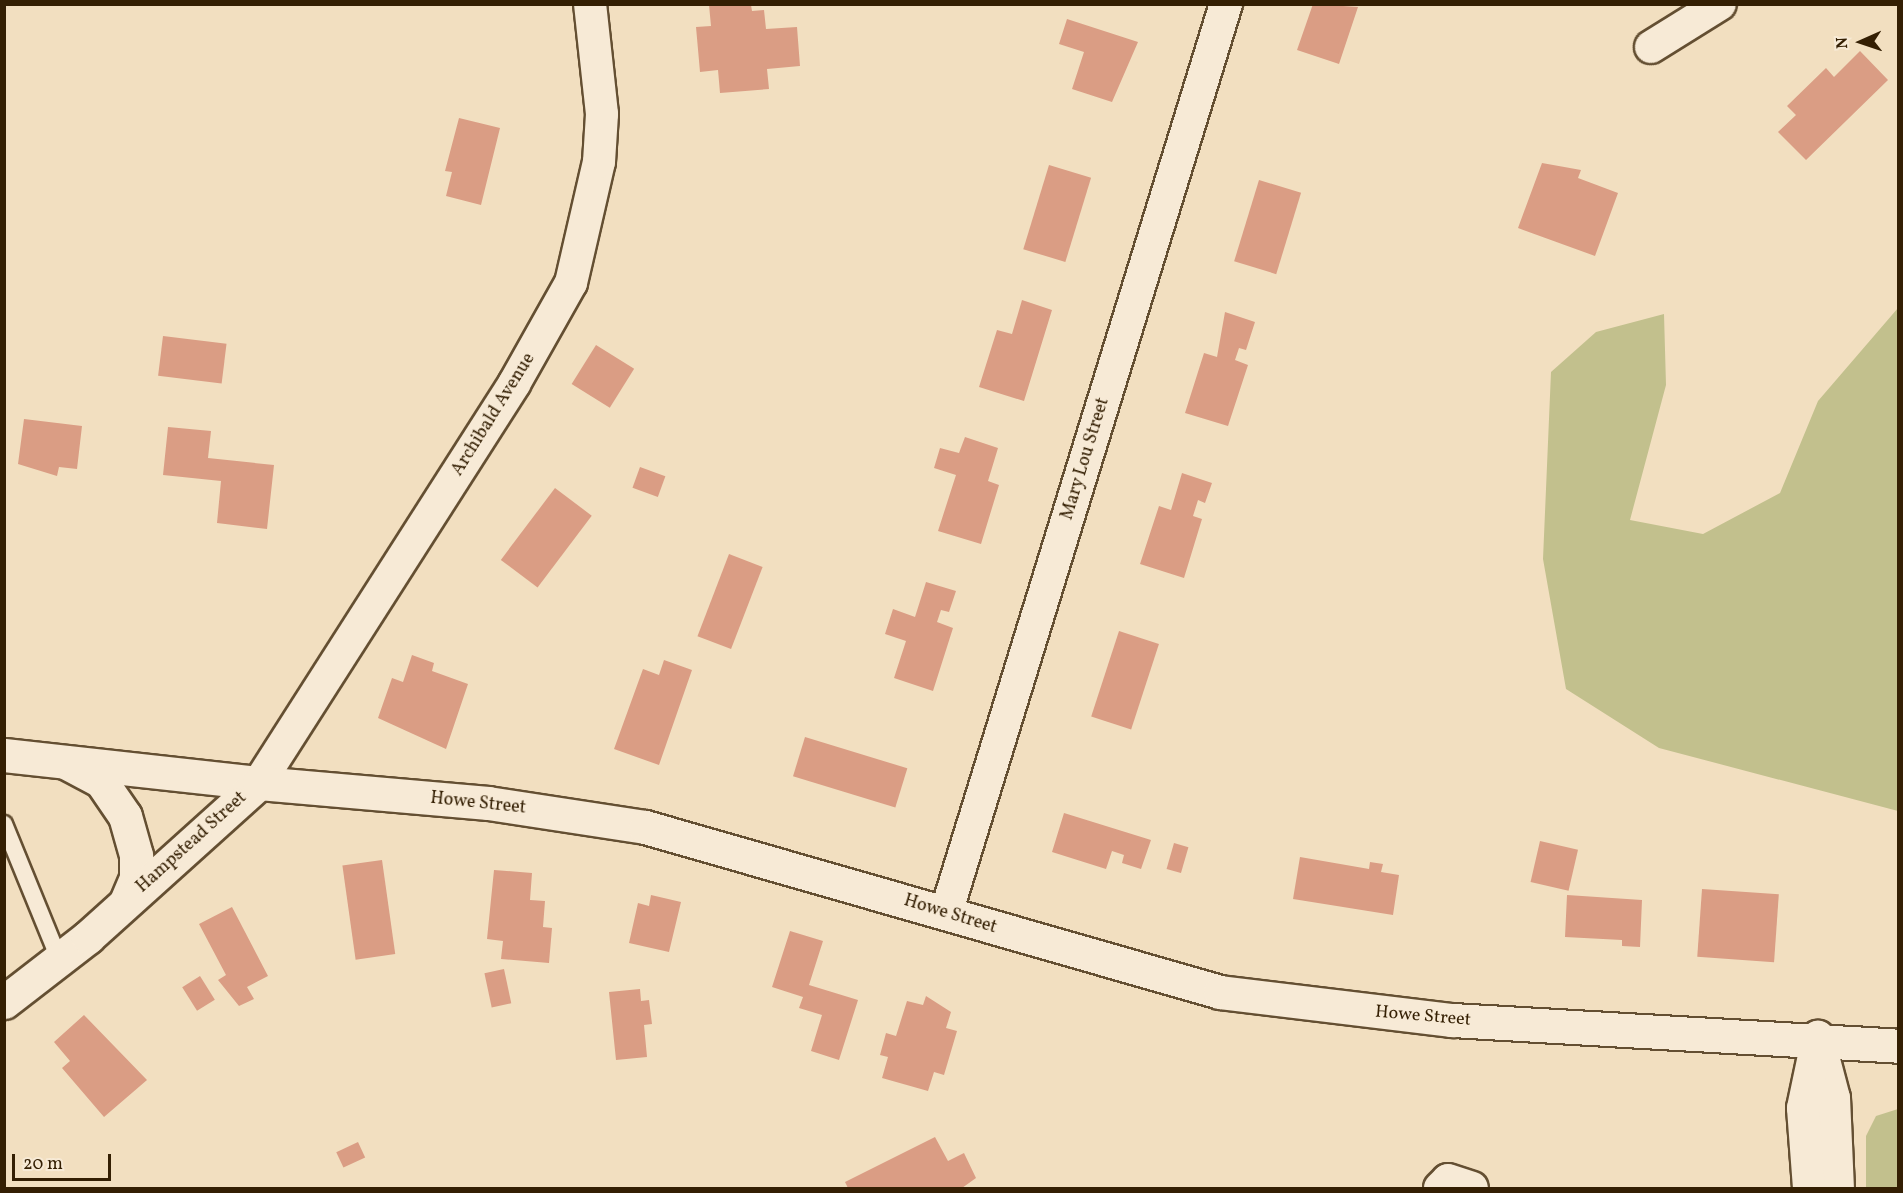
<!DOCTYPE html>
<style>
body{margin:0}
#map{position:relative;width:1903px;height:1193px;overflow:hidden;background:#f2dfc0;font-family:Vollkorn,serif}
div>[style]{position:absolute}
.green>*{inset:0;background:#c2c08d}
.building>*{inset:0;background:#da9d84;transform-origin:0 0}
.roads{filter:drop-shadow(2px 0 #644f32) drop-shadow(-2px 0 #644f32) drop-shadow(0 2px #644f32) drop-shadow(0 -2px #644f32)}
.service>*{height:16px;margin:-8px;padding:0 8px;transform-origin:8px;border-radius:8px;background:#f7ead6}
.minor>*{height:32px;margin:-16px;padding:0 16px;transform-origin:16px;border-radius:16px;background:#f7ead6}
.tertiary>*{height:33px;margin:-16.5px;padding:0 16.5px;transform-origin:16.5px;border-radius:16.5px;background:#f7ead6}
.secondary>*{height:33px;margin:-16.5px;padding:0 16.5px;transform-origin:16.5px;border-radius:16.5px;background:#f7ead6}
span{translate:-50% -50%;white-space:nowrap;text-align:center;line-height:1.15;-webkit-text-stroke:5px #f7ead6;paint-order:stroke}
.street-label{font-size:18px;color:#341f03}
.frame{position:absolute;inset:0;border:6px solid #341f03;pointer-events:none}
.north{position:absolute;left:1831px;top:12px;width:60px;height:60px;-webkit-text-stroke:4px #f7ead6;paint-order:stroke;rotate:267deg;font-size:16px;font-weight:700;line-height:24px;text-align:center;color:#341f03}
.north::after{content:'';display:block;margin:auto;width:21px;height:27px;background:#341f03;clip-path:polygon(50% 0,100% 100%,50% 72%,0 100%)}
.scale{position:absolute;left:12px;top:1154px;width:99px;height:27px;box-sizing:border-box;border:3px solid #341f03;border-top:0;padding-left:8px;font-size:18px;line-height:21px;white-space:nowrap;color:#341f03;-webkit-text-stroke:4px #f7ead6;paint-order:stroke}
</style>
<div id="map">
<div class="green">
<i style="clip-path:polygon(1898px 308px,1898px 811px,1659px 748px,1566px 689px,1543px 559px,1551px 372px,1596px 332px,1664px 314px,1666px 385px,1630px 520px,1703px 534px,1780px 493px,1818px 401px)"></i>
<i style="clip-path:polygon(1898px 1109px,1898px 1188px,1866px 1188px,1866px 1136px,1876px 1116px)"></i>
</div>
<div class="building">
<i style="clip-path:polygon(1313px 4px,1358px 7px,1339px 64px,1297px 50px)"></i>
<i style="clip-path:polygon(709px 5px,751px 5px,752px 11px,764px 10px,766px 29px,797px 27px,800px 66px,767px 69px,769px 89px,720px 93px,718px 70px,700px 72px,696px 27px,711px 26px)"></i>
<i style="clip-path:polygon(1067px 19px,1138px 42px,1112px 102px,1072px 89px,1084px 52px,1059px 44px)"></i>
<i style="clip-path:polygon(1860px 51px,1888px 80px,1806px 160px,1778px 132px,1796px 115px,1787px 106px,1826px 68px,1834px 77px)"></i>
<i style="clip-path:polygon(459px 118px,500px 128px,481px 205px,446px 196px,452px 172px,445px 171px)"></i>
<i style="clip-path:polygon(1542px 163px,1581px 170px,1578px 178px,1618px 193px,1595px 256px,1518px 228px)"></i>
<i style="left:1049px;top:165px;width:44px;height:88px;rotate:17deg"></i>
<i style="left:1259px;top:180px;width:44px;height:85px;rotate:17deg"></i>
<i style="clip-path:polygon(1022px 300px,1052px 310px,1024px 401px,979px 387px,997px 330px,1012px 334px)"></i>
<i style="clip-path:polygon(1225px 312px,1255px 322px,1246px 350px,1239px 348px,1235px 360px,1248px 365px,1228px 426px,1185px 413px,1204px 353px,1217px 357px)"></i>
<i style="left:163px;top:336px;width:64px;height:40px;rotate:7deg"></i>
<i style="left:596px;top:345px;width:45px;height:46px;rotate:32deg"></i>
<i style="clip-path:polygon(24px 419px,82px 426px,77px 469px,59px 467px,57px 476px,18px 464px)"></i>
<i style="clip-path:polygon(168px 427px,211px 431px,208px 458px,274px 465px,267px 529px,217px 523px,221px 481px,163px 475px)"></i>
<i style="clip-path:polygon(965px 437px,998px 448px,988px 481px,999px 485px,981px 544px,938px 531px,956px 475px,934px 468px,940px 448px,959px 453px)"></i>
<i style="left:640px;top:467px;width:27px;height:22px;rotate:20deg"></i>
<i style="clip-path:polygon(1182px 473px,1212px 483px,1205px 503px,1198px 500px,1193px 516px,1202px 519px,1184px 578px,1140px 564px,1159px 506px,1171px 510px)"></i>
<i style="left:555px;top:488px;width:46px;height:90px;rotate:37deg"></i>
<i style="left:729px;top:554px;width:36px;height:88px;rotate:21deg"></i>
<i style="clip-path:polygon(926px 582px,956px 591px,949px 612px,941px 610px,937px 622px,953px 628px,933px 691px,894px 678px,906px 641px,885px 634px,893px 609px,915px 617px)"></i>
<i style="left:1119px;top:631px;width:42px;height:90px;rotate:18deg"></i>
<i style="clip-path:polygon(412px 655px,434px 663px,432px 671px,468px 684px,446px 749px,378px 718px,392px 678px,403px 682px)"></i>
<i style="clip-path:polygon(664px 660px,692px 670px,659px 765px,614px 749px,643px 669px,659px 675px)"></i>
<i style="left:805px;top:737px;width:107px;height:41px;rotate:17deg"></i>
<i style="clip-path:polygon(1064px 813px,1151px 840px,1141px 869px,1122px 863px,1124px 855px,1112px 851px,1106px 869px,1052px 852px)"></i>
<i style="left:1540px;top:841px;width:39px;height:42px;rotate:13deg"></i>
<i style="left:1174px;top:843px;width:15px;height:27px;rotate:16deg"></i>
<i style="clip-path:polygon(1300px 857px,1369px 869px,1370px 862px,1383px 864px,1381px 872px,1399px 875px,1393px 915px,1293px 899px)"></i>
<i style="left:382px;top:860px;width:95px;height:40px;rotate:82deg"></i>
<i style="clip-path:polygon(494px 870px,532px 873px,530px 900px,545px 901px,543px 927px,552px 928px,549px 963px,501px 959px,503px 941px,487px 939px)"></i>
<i style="left:1702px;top:889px;width:77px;height:68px;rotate:4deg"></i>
<i style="clip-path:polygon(651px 895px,681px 902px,669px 952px,629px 943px,638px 903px,649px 906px)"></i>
<i style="clip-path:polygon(1567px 895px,1642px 900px,1640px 947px,1622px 946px,1622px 940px,1565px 937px)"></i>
<i style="clip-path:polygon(232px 907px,268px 976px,247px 987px,254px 999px,239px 1006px,218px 980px,226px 975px,199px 924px)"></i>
<i style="clip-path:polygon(790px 931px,823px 941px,809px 985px,858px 1000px,839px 1060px,811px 1051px,822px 1015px,799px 1008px,803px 997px,772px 987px)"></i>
<i style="left:504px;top:969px;width:35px;height:20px;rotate:78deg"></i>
<i style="left:200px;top:976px;width:28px;height:21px;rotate:58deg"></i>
<i style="clip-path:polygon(640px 989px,641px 1001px,649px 1000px,652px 1024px,644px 1025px,647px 1057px,616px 1060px,609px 992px)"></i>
<i style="clip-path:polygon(926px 996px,951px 1012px,946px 1028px,957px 1031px,944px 1075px,934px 1072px,928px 1091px,882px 1078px,888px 1057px,880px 1055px,886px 1033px,896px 1036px,907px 1001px,923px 1005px)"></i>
<i style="clip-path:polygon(84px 1015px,147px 1080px,104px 1117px,62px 1068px,70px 1061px,54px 1042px)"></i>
<i style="clip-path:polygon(935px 1137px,948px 1161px,964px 1153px,976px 1178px,962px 1188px,848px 1188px,845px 1182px)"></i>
<i style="left:358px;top:1142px;width:17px;height:24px;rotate:65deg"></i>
</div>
<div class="roads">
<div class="service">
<i style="left:4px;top:824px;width:146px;rotate:67.8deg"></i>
</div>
<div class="minor">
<i style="left:1651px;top:47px;width:81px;rotate:-31.9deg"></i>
<i style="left:259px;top:783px;width:474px;rotate:-57.4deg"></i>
<i style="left:514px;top:384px;width:116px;rotate:-60.6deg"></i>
<i style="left:571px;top:283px;width:124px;rotate:-77deg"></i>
<i style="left:599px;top:162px;width:48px;rotate:-86.4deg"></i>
<i style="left:602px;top:114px;width:111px;rotate:-96.2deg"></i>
<i style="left:946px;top:913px;width:951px;rotate:-72.88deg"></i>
<i style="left:1818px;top:1037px;width:63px;rotate:75.3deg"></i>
<i style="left:1834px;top:1098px;width:90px;rotate:87.5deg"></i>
<i style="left:1440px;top:1188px;width:11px;rotate:-45deg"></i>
<i style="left:1448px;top:1180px;width:25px;rotate:18deg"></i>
<i style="left:1809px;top:1188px;width:80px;rotate:-94.3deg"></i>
<i style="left:1803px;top:1108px;width:73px;rotate:-78.1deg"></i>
</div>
<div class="tertiary">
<i style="left:4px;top:755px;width:257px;rotate:6.3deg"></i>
</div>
<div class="secondary">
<i style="left:65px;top:762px;width:41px;rotate:27.8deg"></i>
<i style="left:101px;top:781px;width:42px;rotate:55.6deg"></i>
<i style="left:125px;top:816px;width:41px;rotate:74.2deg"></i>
<i style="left:136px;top:855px;width:23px;rotate:90deg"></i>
<i style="left:136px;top:878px;width:26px;rotate:113deg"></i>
<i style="left:4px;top:1002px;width:106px;rotate:-37.7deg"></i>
<i style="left:88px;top:937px;width:230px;rotate:-42deg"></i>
<i style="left:259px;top:783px;width:230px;rotate:5deg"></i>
<i style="left:488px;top:803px;width:159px;rotate:8.7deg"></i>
<i style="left:645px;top:827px;width:598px;rotate:16.01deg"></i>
<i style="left:1220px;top:992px;width:234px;rotate:6.9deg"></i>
<i style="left:1452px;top:1020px;width:447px;rotate:3.3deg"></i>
</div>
</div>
<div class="street-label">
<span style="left:494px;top:415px;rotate:-58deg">Archibald Avenue</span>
<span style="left:1086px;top:459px;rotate:-73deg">Mary Lou Street</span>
<span style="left:478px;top:804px;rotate:6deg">Howe Street</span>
<span style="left:192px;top:843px;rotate:-42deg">Hampstead Street</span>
<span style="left:950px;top:915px;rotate:17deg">Howe Street</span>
<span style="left:1423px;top:1017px;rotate:5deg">Howe Street</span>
</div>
<div class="frame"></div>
<div class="north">N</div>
<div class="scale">20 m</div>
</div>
